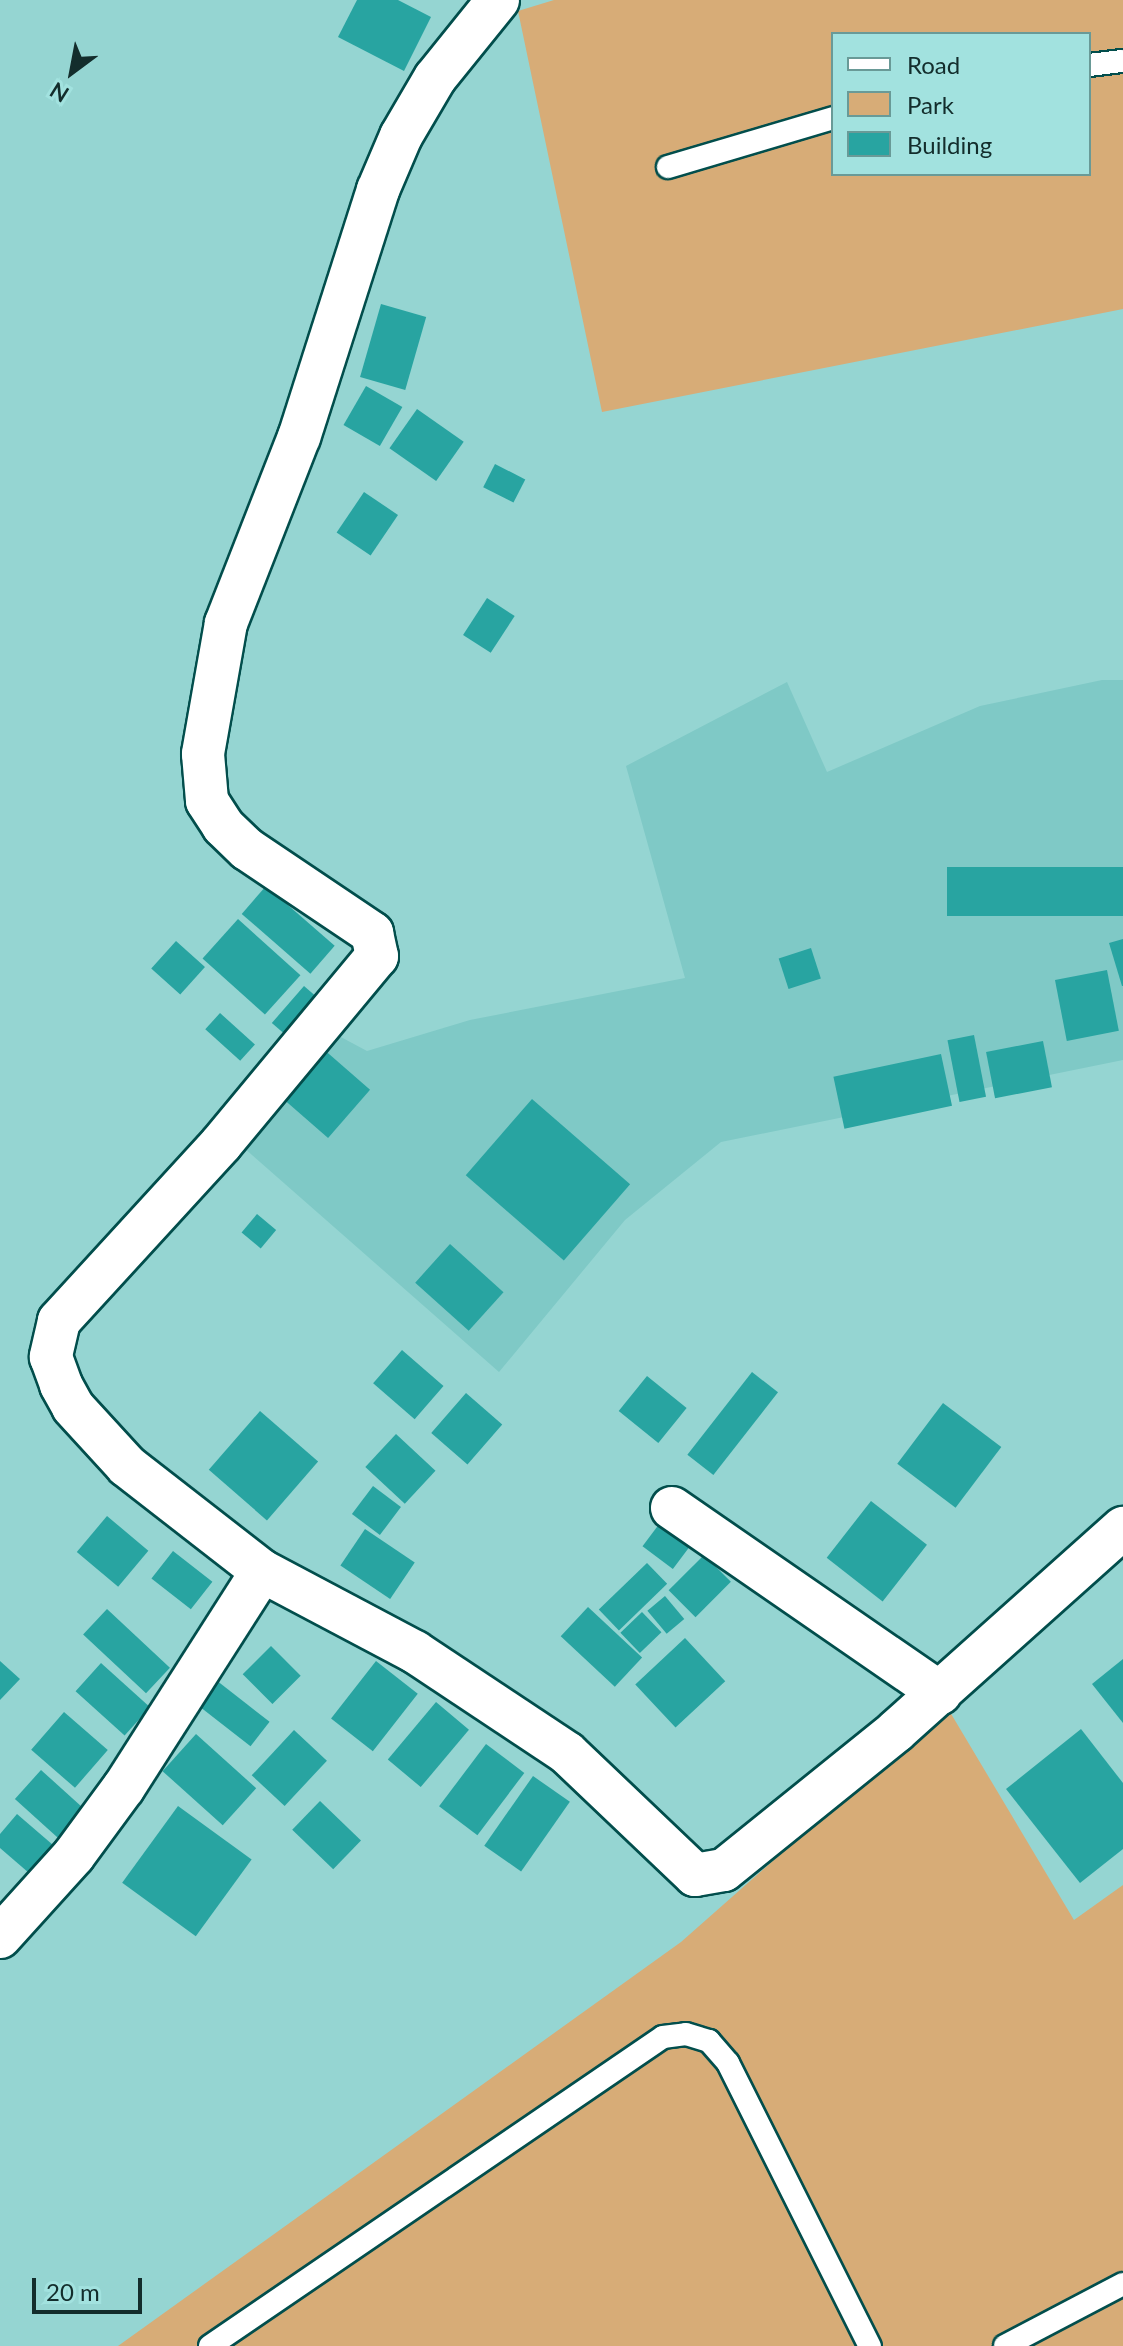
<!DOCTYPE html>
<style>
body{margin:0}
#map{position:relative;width:1123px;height:2346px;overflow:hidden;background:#95d5d2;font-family:Lato,sans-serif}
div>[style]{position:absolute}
.built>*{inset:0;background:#7fc9c6}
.green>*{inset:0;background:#d7ac77}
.building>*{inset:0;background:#28a4a1;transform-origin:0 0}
.roads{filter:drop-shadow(2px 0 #024e4c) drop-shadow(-2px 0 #024e4c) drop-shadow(0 2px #024e4c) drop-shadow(0 -2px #024e4c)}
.service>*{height:22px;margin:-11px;padding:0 11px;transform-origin:11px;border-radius:11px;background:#fff}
.minor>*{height:42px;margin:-21px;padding:0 21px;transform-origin:21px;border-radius:21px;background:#fff}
span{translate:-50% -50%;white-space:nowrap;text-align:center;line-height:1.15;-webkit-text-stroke:7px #a2e2df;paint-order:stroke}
.legend{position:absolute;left:831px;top:32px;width:260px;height:144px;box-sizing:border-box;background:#a2e2df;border:2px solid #699a97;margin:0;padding:10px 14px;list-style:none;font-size:24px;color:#132d2c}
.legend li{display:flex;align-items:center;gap:16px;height:40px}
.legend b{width:40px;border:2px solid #699a97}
.north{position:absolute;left:32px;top:32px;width:80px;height:80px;-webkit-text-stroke:6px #a2e2df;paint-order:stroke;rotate:212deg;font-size:22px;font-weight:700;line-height:32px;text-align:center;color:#132d2c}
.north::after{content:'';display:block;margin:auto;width:28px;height:36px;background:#132d2c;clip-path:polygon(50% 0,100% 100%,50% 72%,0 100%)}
.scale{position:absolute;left:32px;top:2278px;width:110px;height:36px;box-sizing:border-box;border:4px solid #132d2c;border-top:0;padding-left:10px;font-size:24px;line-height:28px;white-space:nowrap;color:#132d2c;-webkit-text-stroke:6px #a2e2df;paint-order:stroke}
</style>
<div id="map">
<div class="built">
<i style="clip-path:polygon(1102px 680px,1123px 680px,1123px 1060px,721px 1142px,625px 1220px,499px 1372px,218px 1125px,309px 1020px,367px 1051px,470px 1020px,685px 978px,626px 766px,787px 682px,827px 772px,980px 706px)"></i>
</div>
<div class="green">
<i style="clip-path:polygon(evenodd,554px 0,1123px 0,1123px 309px,602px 412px,518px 11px,554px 0,833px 34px,1089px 34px,1089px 174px,833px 174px,833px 34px)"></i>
<i style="clip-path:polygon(947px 1707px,1074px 1920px,1123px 1885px,1123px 2346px,118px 2346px,681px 1942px)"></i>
</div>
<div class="building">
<i style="clip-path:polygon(357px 0,398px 0,431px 17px,404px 71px,338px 37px)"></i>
<i style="left:381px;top:304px;width:47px;height:76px;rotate:16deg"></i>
<i style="left:366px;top:386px;width:42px;height:45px;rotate:30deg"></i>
<i style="left:417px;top:409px;width:57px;height:48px;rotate:35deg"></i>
<i style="left:495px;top:464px;width:34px;height:26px;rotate:27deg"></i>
<i style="left:364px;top:492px;width:41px;height:49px;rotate:34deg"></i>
<i style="left:487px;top:598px;width:33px;height:44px;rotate:33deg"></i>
<i style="left:1123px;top:867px;width:49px;height:176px;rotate:90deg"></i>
<i style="left:266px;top:886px;width:91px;height:37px;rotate:41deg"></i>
<i style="left:238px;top:919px;width:84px;height:53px;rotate:42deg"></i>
<i style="clip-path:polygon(1123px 939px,1123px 986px,1122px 986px,1109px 943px)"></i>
<i style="left:176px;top:941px;width:39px;height:37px;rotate:42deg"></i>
<i style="left:811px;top:948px;width:32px;height:34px;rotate:72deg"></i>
<i style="left:1107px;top:970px;width:62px;height:53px;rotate:79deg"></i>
<i style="left:304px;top:986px;width:23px;height:49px;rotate:41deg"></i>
<i style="left:220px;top:1013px;width:47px;height:22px;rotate:42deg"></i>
<i style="left:974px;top:1035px;width:63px;height:27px;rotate:79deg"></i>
<i style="left:1043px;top:1041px;width:47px;height:58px;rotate:79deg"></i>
<i style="left:321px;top:1047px;width:65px;height:64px;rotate:41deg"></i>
<i style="left:941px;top:1054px;width:53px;height:110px;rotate:78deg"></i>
<i style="left:532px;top:1099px;width:130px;height:101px;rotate:41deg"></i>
<i style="left:257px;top:1214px;width:25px;height:24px;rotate:40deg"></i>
<i style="left:450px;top:1244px;width:72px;height:52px;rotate:42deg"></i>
<i style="left:402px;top:1350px;width:55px;height:44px;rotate:41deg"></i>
<i style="left:752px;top:1372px;width:33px;height:105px;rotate:38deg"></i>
<i style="left:647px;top:1376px;width:51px;height:45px;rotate:39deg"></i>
<i style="left:466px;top:1393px;width:48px;height:53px;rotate:41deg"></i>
<i style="left:943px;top:1403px;width:73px;height:76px;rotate:37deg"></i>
<i style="left:260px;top:1411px;width:77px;height:78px;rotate:41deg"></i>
<i style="left:396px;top:1434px;width:54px;height:45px;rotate:43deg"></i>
<i style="left:373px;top:1486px;width:35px;height:35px;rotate:37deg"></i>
<i style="left:871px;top:1501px;width:71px;height:72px;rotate:38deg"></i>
<i style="left:669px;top:1511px;width:38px;height:44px;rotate:37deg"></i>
<i style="left:107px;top:1516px;width:54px;height:47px;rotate:40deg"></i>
<i style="left:365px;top:1529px;width:60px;height:44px;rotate:34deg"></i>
<i style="left:173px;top:1551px;width:50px;height:35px;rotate:38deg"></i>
<i style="left:704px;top:1555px;width:38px;height:50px;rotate:45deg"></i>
<i style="left:647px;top:1563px;width:29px;height:67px;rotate:46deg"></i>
<i style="left:665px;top:1596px;width:30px;height:23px;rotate:50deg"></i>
<i style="left:588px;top:1607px;width:74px;height:40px;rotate:43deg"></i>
<i style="left:107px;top:1609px;width:86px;height:35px;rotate:43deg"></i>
<i style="left:642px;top:1612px;width:28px;height:30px;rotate:46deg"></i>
<i style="left:685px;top:1638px;width:59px;height:68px;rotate:47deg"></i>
<i style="left:271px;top:1646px;width:42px;height:40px;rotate:45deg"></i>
<i style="clip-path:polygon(1123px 1659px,1123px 1723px,1092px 1684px)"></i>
<i style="clip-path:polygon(0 1661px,20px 1679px,0 1700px)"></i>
<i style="left:376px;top:1661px;width:53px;height:73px;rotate:38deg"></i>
<i style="left:101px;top:1663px;width:66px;height:38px;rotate:42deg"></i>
<i style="left:216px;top:1680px;width:68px;height:31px;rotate:38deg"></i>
<i style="left:436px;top:1702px;width:43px;height:75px;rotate:40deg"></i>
<i style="left:64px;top:1712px;width:58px;height:50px;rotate:41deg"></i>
<i style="clip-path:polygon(1081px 1729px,1123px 1783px,1123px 1849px,1080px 1883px,1006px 1789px)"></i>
<i style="left:294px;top:1730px;width:45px;height:62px;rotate:43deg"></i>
<i style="left:196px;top:1734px;width:81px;height:50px;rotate:42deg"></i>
<i style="left:486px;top:1744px;width:48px;height:78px;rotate:37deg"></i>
<i style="left:41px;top:1770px;width:60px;height:39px;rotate:42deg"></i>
<i style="left:533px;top:1776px;width:45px;height:85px;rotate:35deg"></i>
<i style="left:320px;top:1801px;width:57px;height:40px;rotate:44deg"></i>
<i style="left:178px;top:1806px;width:91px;height:95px;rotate:36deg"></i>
<i style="clip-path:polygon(17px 1814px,53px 1845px,29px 1873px,0 1848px,0 1834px)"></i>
</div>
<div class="roads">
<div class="service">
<i style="left:1089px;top:65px;width:34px;rotate:-7deg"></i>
<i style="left:668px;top:167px;width:172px;rotate:-16.5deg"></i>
<i style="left:210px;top:2346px;width:548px;rotate:-34.3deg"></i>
<i style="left:663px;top:2037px;width:23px;rotate:-7deg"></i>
<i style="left:686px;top:2034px;width:24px;rotate:17deg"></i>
<i style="left:709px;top:2041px;width:29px;rotate:49deg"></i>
<i style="left:728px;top:2063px;width:317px;rotate:63.4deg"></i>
<i style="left:1005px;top:2346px;width:133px;rotate:-27.7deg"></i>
</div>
<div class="minor">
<i style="left:498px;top:0;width:100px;rotate:128.9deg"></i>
<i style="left:435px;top:78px;width:67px;rotate:120.4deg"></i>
<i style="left:401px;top:136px;width:59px;rotate:113.1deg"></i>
<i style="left:378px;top:190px;width:259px;rotate:107.7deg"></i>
<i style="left:299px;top:437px;width:200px;rotate:111.4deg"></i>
<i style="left:226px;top:623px;width:133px;rotate:100deg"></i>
<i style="left:203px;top:754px;width:47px;rotate:85.1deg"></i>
<i style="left:207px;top:801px;width:30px;rotate:57deg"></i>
<i style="left:223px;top:826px;width:33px;rotate:44deg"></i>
<i style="left:247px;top:849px;width:151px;rotate:33.9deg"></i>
<i style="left:372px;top:933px;width:24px;rotate:78deg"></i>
<i style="left:377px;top:956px;width:244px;rotate:129.7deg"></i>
<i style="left:221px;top:1144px;width:240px;rotate:132.5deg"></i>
<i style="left:59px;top:1321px;width:37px;rotate:103deg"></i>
<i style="left:51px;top:1357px;width:30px;rotate:70deg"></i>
<i style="left:61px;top:1385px;width:25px;rotate:61deg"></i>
<i style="left:73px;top:1407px;width:80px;rotate:47.5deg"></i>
<i style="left:127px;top:1466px;width:171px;rotate:37.9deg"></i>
<i style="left:262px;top:1571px;width:173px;rotate:27.9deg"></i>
<i style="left:415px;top:1652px;width:182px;rotate:33.6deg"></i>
<i style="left:567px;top:1753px;width:177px;rotate:43.6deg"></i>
<i style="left:695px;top:1875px;width:29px;rotate:-10deg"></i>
<i style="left:724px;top:1870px;width:221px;rotate:-38.9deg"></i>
<i style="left:896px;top:1731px;width:305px;rotate:-41.8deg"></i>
<i style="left:672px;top:1508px;width:326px;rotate:34.6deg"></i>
<i style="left:0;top:1937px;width:110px;rotate:-47.9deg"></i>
<i style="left:74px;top:1855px;width:84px;rotate:-53.7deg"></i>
<i style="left:124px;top:1787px;width:256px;rotate:-57.4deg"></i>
</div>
</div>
<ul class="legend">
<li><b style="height:10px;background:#fff"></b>Road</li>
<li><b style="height:22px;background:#d7ac77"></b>Park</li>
<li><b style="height:22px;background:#28a4a1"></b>Building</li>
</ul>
<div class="north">N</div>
<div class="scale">20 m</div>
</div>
